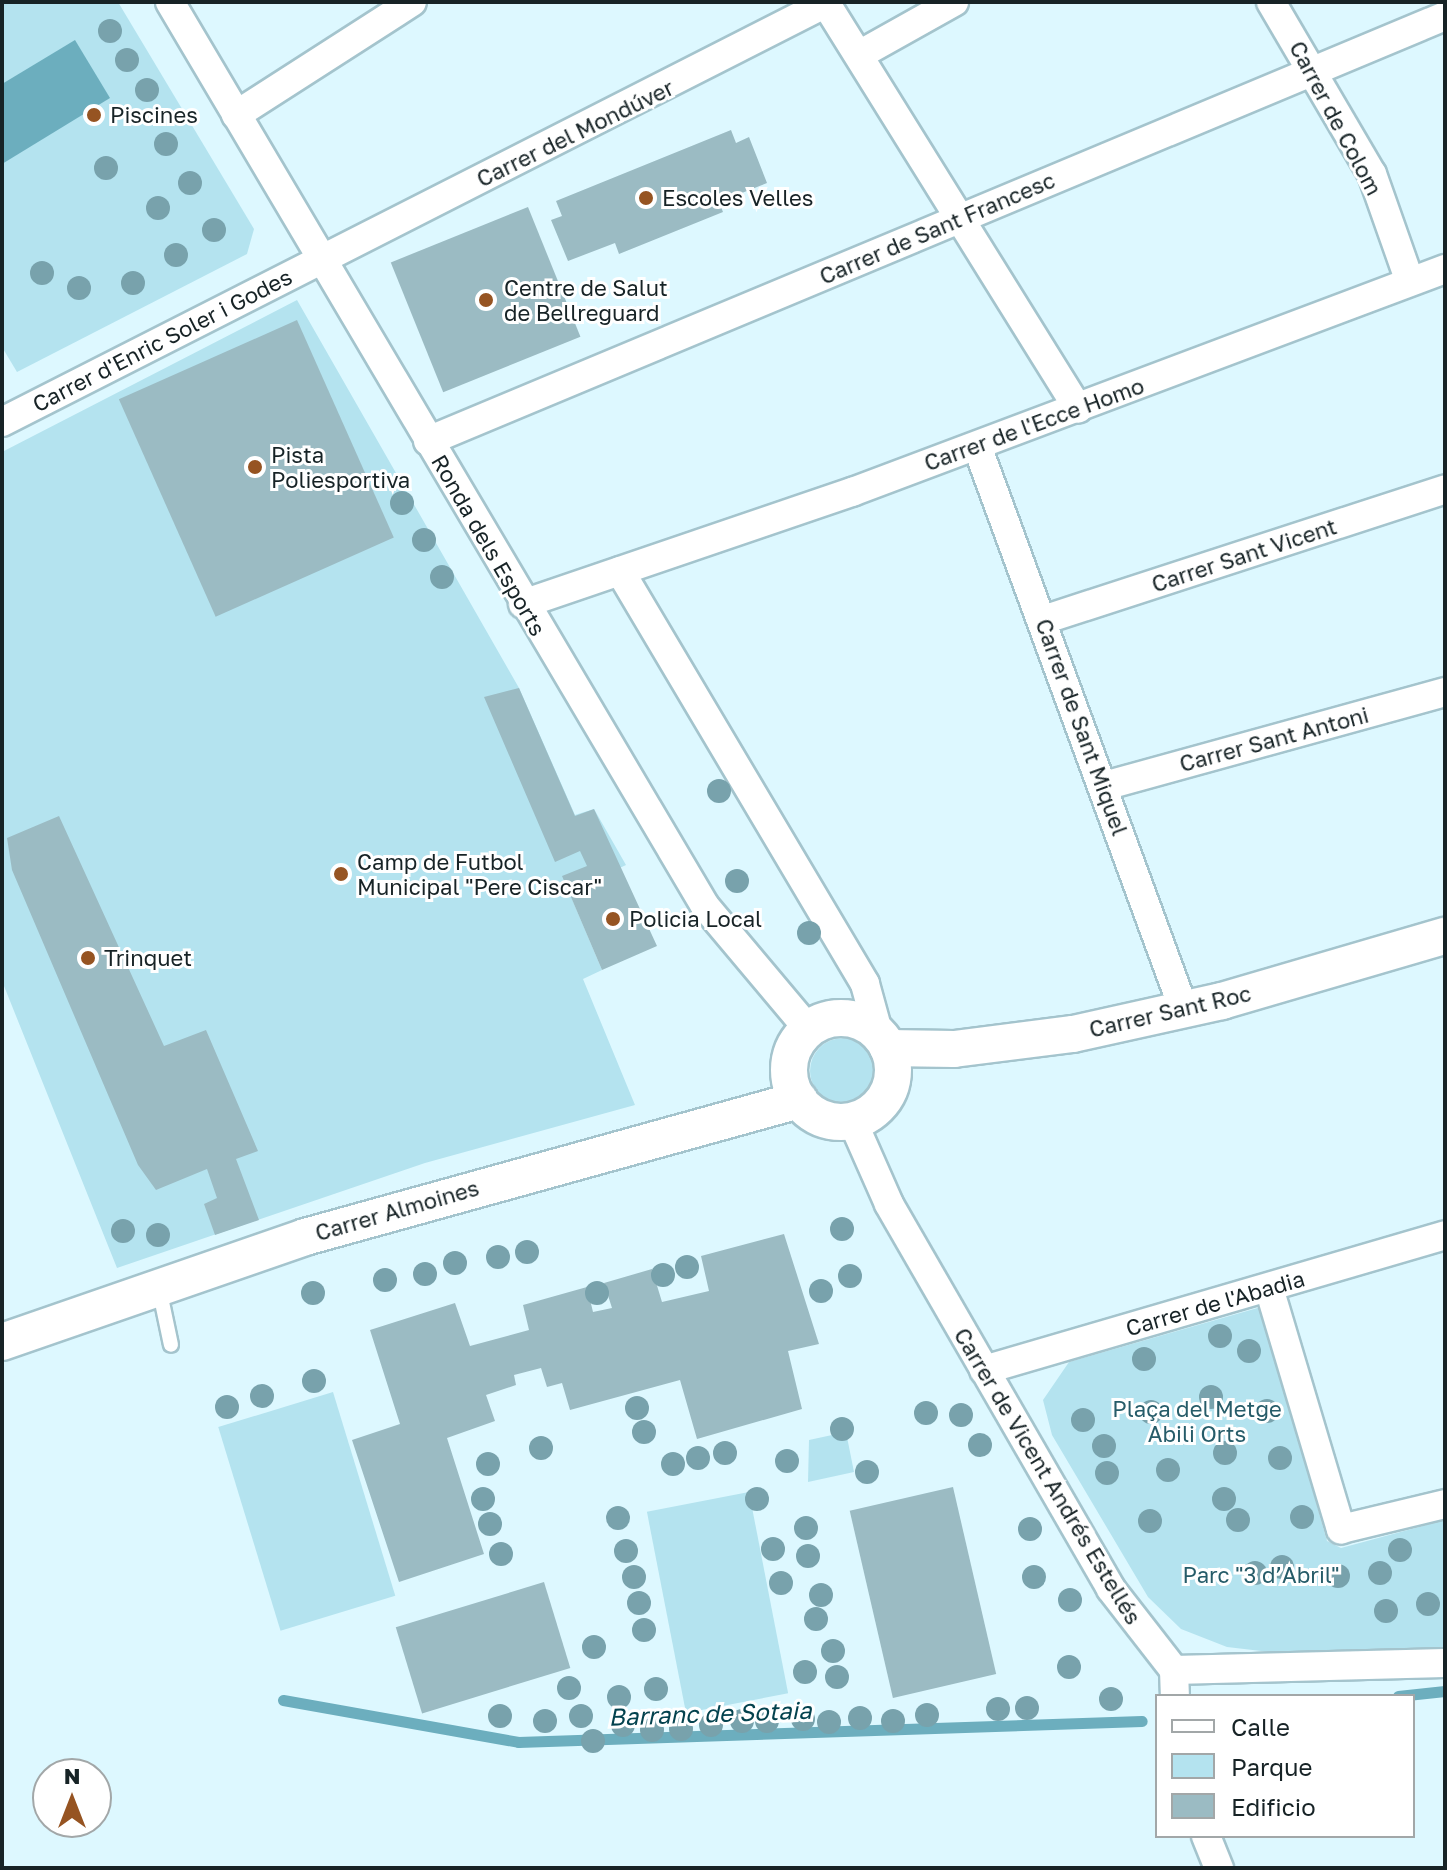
<!DOCTYPE html>
<meta charset="utf-8">
<style>
body{margin:0}
#map{position:relative;width:1447px;height:1870px;overflow:hidden;background:#ddf8ff;font-family:"Golos Text",sans-serif}
div>[style]{position:absolute}
.green>*{inset:0;background:#b4e3ef;transform-origin:0 0}
.round{border-radius:50%}
.water>*{inset:0;background:#6caebe}
.stream>*{height:11px;margin:-5.5px;padding:0 5.5px;transform-origin:5.5px;border-radius:5.5px;background:#6caebe}
.building>*{inset:0;background:#9bbbc3;transform-origin:0 0}
.roads{filter:drop-shadow(2px 0 #a4c4cd) drop-shadow(-2px 0 #a4c4cd) drop-shadow(0 2px #a4c4cd) drop-shadow(0 -2px #a4c4cd)}
.service>*{height:14px;margin:-7px;padding:0 7px;transform-origin:7px;border-radius:7px;background:#fff}
.minor>*{height:28px;margin:-14px;padding:0 14px;transform-origin:14px;border-radius:14px;background:#fff}
.tertiary>*{height:36px;margin:-18px;padding:0 18px;transform-origin:18px;border-radius:18px;background:#fff}
.tertiary>.ring{margin:-18px;padding:0;box-sizing:content-box;background:none;border:36px solid #fff;border-radius:50%}
.trees>*{width:24px;height:24px;margin:-12px;border-radius:50%;background:#78a2ac}
.dots>*{width:22px;height:22px;translate:-50% -50%;box-sizing:border-box;border:4px solid #fff;border-radius:50%}
span{translate:-50% -50%;white-space:nowrap;text-align:center;line-height:1.15;-webkit-text-stroke:6px #fff;paint-order:stroke}
.poi-label{font-size:22px;color:#172326}
.left{translate:0 -50%;text-align:left}
.street-label{font-size:22px;color:#172326}
.park-label{font-size:22px;color:#265c69}
.water-label{font-size:24px;color:#03424e;font-style:italic}
.frame{position:absolute;inset:0;border:4px solid #172326;pointer-events:none}
.legend{position:absolute;left:1155px;top:1694px;width:260px;height:144px;box-sizing:border-box;background:#fff;border:2px solid #a2a7a8;margin:0;padding:10px 14px;list-style:none;font-size:24px;color:#172326}
.legend li{display:flex;align-items:center;gap:16px;height:40px}
.legend b{width:40px;border:2px solid #a2a7a8}
.north{position:absolute;left:32px;top:1758px;width:80px;height:80px;box-sizing:border-box;background:#fff;border:2px solid #a2a7a8;border-radius:50%;rotate:0deg;font-size:22px;font-weight:700;line-height:32px;text-align:center;color:#172326}
.north::after{content:'';display:block;margin:auto;width:28px;height:36px;background:#965422;clip-path:polygon(50% 0,100% 100%,50% 72%,0 100%)}
</style>
<div id="map">
<div class="green">
<i style="clip-path:polygon(2px 2px,118px 2px,254px 229px,247px 254px,17px 372px,2px 347px)"></i>
<i style="clip-path:polygon(297px 300px,519px 688px,575px 815px,594px 809px,626px 865px,569px 892px,602px 970px,583px 979px,635px 1105px,425px 1163px,117px 1268px,2px 981px,2px 452px)"></i>
<i class="round" style="left:810px;top:1038px;width:66px;height:66px"></i>
<i style="clip-path:polygon(1261px 1307px,1327px 1541px,1341px 1548px,1445px 1520px,1445px 1649px,1279px 1653px,1227px 1647px,1181px 1629px,1148px 1597px,1052px 1435px,1043px 1400px,1069px 1362px)"></i>
<i style="left:333px;top:1392px;width:213px;height:120px;rotate:73deg"></i>
<i style="clip-path:polygon(846px 1432px,854px 1472px,808px 1482px,809px 1440px)"></i>
<i style="left:749px;top:1492px;width:205px;height:104px;rotate:79deg"></i>
</div>
<div class="water">
<i style="clip-path:polygon(75px 40px,110px 98px,2px 164px,2px 84px)"></i>
</div>
<div class="stream">
<i style="left:1398px;top:1696px;width:47px;rotate:-6.1deg"></i>
<i style="left:283px;top:1700px;width:239px;rotate:10.1deg"></i>
<i style="left:518px;top:1742px;width:624px;rotate:-1.93deg"></i>
</div>
<div class="building">
<i style="clip-path:polygon(731px 130px,736px 143px,749px 137px,767px 183px,719px 202px,723px 212px,619px 254px,615px 243px,568px 261px,551px 220px,562px 216px,556px 201px)"></i>
<i style="left:528px;top:207px;width:140px;height:148px;rotate:68deg"></i>
<i style="left:297px;top:320px;width:238px;height:195px;rotate:66deg"></i>
<i style="clip-path:polygon(519px 688px,575px 816px,594px 809px,657px 946px,602px 970px,562px 876px,587px 866px,580px 851px,555px 862px,484px 697px)"></i>
<i style="clip-path:polygon(59px 816px,164px 1046px,206px 1030px,258px 1151px,236px 1159px,259px 1220px,215px 1235px,204px 1204px,217px 1198px,207px 1169px,156px 1190px,138px 1165px,12px 870px,7px 838px)"></i>
<i style="clip-path:polygon(784px 1234px,819px 1344px,788px 1351px,802px 1409px,697px 1439px,680px 1380px,570px 1410px,562px 1383px,547px 1387px,541px 1368px,514px 1375px,516px 1385px,486px 1395px,495px 1421px,447px 1438px,484px 1554px,399px 1582px,352px 1440px,400px 1424px,370px 1330px,455px 1303px,470px 1346px,529px 1330px,523px 1305px,587px 1287px,593px 1312px,612px 1308px,604px 1283px,652px 1269px,662px 1302px,709px 1291px,701px 1256px)"></i>
<i style="left:953px;top:1487px;width:192px;height:106px;rotate:77deg"></i>
<i style="left:544px;top:1582px;width:90px;height:155px;rotate:73deg"></i>
</div>
<div class="roads">
<div class="service">
<i style="left:159px;top:1288px;width:58px;rotate:78.1deg"></i>
</div>
<div class="minor">
<i style="left:170px;top:2px;width:1050px;rotate:59.38deg"></i>
<i style="left:705px;top:906px;width:162px;rotate:50deg"></i>
<i style="left:825px;top:2px;width:479px;rotate:58.1deg"></i>
<i style="left:1271px;top:2px;width:199px;rotate:59.6deg"></i>
<i style="left:1372px;top:174px;width:114px;rotate:70.6deg"></i>
<i style="left:859px;top:55px;width:109px;rotate:-29.2deg"></i>
<i style="left:236px;top:115px;width:209px;rotate:-32.7deg"></i>
<i style="left:2px;top:422px;width:924px;rotate:-26.95deg"></i>
<i style="left:428px;top:441px;width:1102px;rotate:-22.68deg"></i>
<i style="left:977px;top:446px;width:601px;rotate:69.85deg"></i>
<i style="left:620px;top:571px;width:480px;rotate:59.3deg"></i>
<i style="left:865px;top:984px;width:53px;rotate:74.6deg"></i>
<i style="left:523px;top:604px;width:348px;rotate:-18.8deg"></i>
<i style="left:852px;top:492px;width:634px;rotate:-20.61deg"></i>
<i style="left:1043px;top:620px;width:423px;rotate:-18deg"></i>
<i style="left:1104px;top:786px;width:354px;rotate:-15.4deg"></i>
<i style="left:852px;top:1120px;width:92px;rotate:66.2deg"></i>
<i style="left:889px;top:1204px;width:444px;rotate:60deg"></i>
<i style="left:1111px;top:1589px;width:103px;rotate:52.1deg"></i>
<i style="left:1174px;top:1670px;width:271px;rotate:-1.5deg"></i>
<i style="left:1269px;top:1288px;width:252px;rotate:73.4deg"></i>
<i style="left:1341px;top:1529px;width:107px;rotate:-13.5deg"></i>
<i style="left:984px;top:1370px;width:480px;rotate:-16.3deg"></i>
<i style="left:1174px;top:1670px;width:26px;rotate:88deg"></i>
<i style="left:1206px;top:1836px;width:35px;rotate:68deg"></i>
</div>
<div class="tertiary">
<i class="ring" style="left:789px;top:1018px;width:68px;height:68px"></i>
<i style="left:888px;top:1048px;width:66px;rotate:0.9deg"></i>
<i style="left:954px;top:1049px;width:120px;rotate:-7.2deg"></i>
<i style="left:1073px;top:1034px;width:153px;rotate:-12.5deg"></i>
<i style="left:1222px;top:1001px;width:232px;rotate:-16.3deg"></i>
<i style="left:2px;top:1342px;width:321px;rotate:-19.1deg"></i>
<i style="left:305px;top:1237px;width:513px;rotate:-15.5deg"></i>
</div>
</div>
<div class="trees">
<i style="left:110px;top:31px"></i>
<i style="left:127px;top:60px"></i>
<i style="left:147px;top:90px"></i>
<i style="left:166px;top:144px"></i>
<i style="left:106px;top:168px"></i>
<i style="left:190px;top:183px"></i>
<i style="left:158px;top:208px"></i>
<i style="left:214px;top:230px"></i>
<i style="left:176px;top:255px"></i>
<i style="left:42px;top:273px"></i>
<i style="left:133px;top:283px"></i>
<i style="left:79px;top:288px"></i>
<i style="left:402px;top:503px"></i>
<i style="left:424px;top:540px"></i>
<i style="left:442px;top:577px"></i>
<i style="left:719px;top:791px"></i>
<i style="left:737px;top:881px"></i>
<i style="left:809px;top:933px"></i>
<i style="left:842px;top:1229px"></i>
<i style="left:123px;top:1231px"></i>
<i style="left:158px;top:1235px"></i>
<i style="left:527px;top:1252px"></i>
<i style="left:498px;top:1257px"></i>
<i style="left:455px;top:1263px"></i>
<i style="left:687px;top:1267px"></i>
<i style="left:425px;top:1274px"></i>
<i style="left:663px;top:1275px"></i>
<i style="left:850px;top:1276px"></i>
<i style="left:385px;top:1280px"></i>
<i style="left:821px;top:1291px"></i>
<i style="left:313px;top:1293px"></i>
<i style="left:597px;top:1293px"></i>
<i style="left:1220px;top:1336px"></i>
<i style="left:1249px;top:1351px"></i>
<i style="left:1144px;top:1359px"></i>
<i style="left:314px;top:1381px"></i>
<i style="left:262px;top:1396px"></i>
<i style="left:1211px;top:1397px"></i>
<i style="left:227px;top:1407px"></i>
<i style="left:637px;top:1408px"></i>
<i style="left:1267px;top:1411px"></i>
<i style="left:1151px;top:1412px"></i>
<i style="left:926px;top:1413px"></i>
<i style="left:961px;top:1415px"></i>
<i style="left:1083px;top:1420px"></i>
<i style="left:842px;top:1429px"></i>
<i style="left:644px;top:1432px"></i>
<i style="left:980px;top:1445px"></i>
<i style="left:1104px;top:1446px"></i>
<i style="left:541px;top:1448px"></i>
<i style="left:725px;top:1453px"></i>
<i style="left:1225px;top:1453px"></i>
<i style="left:698px;top:1458px"></i>
<i style="left:1280px;top:1458px"></i>
<i style="left:787px;top:1461px"></i>
<i style="left:488px;top:1464px"></i>
<i style="left:673px;top:1464px"></i>
<i style="left:1168px;top:1470px"></i>
<i style="left:867px;top:1472px"></i>
<i style="left:1107px;top:1473px"></i>
<i style="left:483px;top:1499px"></i>
<i style="left:757px;top:1499px"></i>
<i style="left:1224px;top:1499px"></i>
<i style="left:1302px;top:1517px"></i>
<i style="left:618px;top:1518px"></i>
<i style="left:1238px;top:1520px"></i>
<i style="left:1150px;top:1521px"></i>
<i style="left:490px;top:1524px"></i>
<i style="left:806px;top:1528px"></i>
<i style="left:1030px;top:1529px"></i>
<i style="left:773px;top:1549px"></i>
<i style="left:1400px;top:1550px"></i>
<i style="left:626px;top:1551px"></i>
<i style="left:501px;top:1554px"></i>
<i style="left:808px;top:1556px"></i>
<i style="left:1282px;top:1567px"></i>
<i style="left:1255px;top:1573px"></i>
<i style="left:1380px;top:1573px"></i>
<i style="left:1338px;top:1576px"></i>
<i style="left:634px;top:1577px"></i>
<i style="left:1034px;top:1577px"></i>
<i style="left:781px;top:1583px"></i>
<i style="left:821px;top:1595px"></i>
<i style="left:1070px;top:1600px"></i>
<i style="left:639px;top:1603px"></i>
<i style="left:1428px;top:1604px"></i>
<i style="left:1386px;top:1611px"></i>
<i style="left:816px;top:1619px"></i>
<i style="left:644px;top:1630px"></i>
<i style="left:594px;top:1647px"></i>
<i style="left:833px;top:1651px"></i>
<i style="left:1069px;top:1667px"></i>
<i style="left:805px;top:1672px"></i>
<i style="left:837px;top:1677px"></i>
<i style="left:569px;top:1688px"></i>
<i style="left:656px;top:1689px"></i>
<i style="left:619px;top:1697px"></i>
<i style="left:1111px;top:1699px"></i>
<i style="left:1027px;top:1708px"></i>
<i style="left:998px;top:1709px"></i>
<i style="left:927px;top:1715px"></i>
<i style="left:500px;top:1716px"></i>
<i style="left:581px;top:1716px"></i>
<i style="left:860px;top:1718px"></i>
<i style="left:803px;top:1719px"></i>
<i style="left:545px;top:1721px"></i>
<i style="left:742px;top:1721px"></i>
<i style="left:767px;top:1721px"></i>
<i style="left:893px;top:1721px"></i>
<i style="left:829px;top:1722px"></i>
<i style="left:623px;top:1725px"></i>
<i style="left:711px;top:1725px"></i>
<i style="left:681px;top:1729px"></i>
<i style="left:652px;top:1730px"></i>
<i style="left:593px;top:1741px"></i>
</div>
<div class="dots">
<i style="left:94px;top:115px;background:#965422"></i>
<i style="left:646px;top:198px;background:#965422"></i>
<i style="left:486px;top:300px;background:#965422"></i>
<i style="left:255px;top:467px;background:#965422"></i>
<i style="left:341px;top:874px;background:#965422"></i>
<i style="left:613px;top:919px;background:#965422"></i>
<i style="left:88px;top:958px;background:#965422"></i>
</div>
<div class="poi-label">
<span class="left" style="left:110px;top:115px">Piscines</span>
<span class="left" style="left:662px;top:198px">Escoles Velles</span>
<span class="left" style="left:504px;top:300px">Centre de Salut<br>de Bellreguard</span>
<span class="left" style="left:271px;top:467px">Pista<br>Poliesportiva</span>
<span class="left" style="left:357px;top:874px">Camp de Futbol<br>Municipal "Pere Ciscar"</span>
<span class="left" style="left:629px;top:919px">Policia Local</span>
<span class="left" style="left:104px;top:958px">Trinquet</span>
</div>
<div class="street-label">
<span style="left:1336px;top:118px;rotate:62deg">Carrer de Colom</span>
<span style="left:575px;top:133px;rotate:-26deg">Carrer del Mondúver</span>
<span style="left:937px;top:228px;rotate:-23deg">Carrer de Sant Francesc</span>
<span style="left:162px;top:340px;rotate:-27deg">Carrer d'Enric Soler i Godes</span>
<span style="left:1034px;top:424px;rotate:-20deg">Carrer de l'Ecce Homo</span>
<span style="left:489px;top:545px;rotate:60deg">Ronda dels Esports</span>
<span style="left:1244px;top:555px;rotate:-18deg">Carrer Sant Vicent</span>
<span style="left:1082px;top:727px;rotate:70deg">Carrer de Sant Miquel</span>
<span style="left:1274px;top:739px;rotate:-15deg">Carrer Sant Antoni</span>
<span style="left:1170px;top:1011px;rotate:-13deg">Carrer Sant Roc</span>
<span style="left:397px;top:1210px;rotate:-16deg">Carrer Almoines</span>
<span style="left:1215px;top:1303px;rotate:-16deg">Carrer de l'Abadia</span>
<span style="left:1048px;top:1476px;rotate:59deg">Carrer de Vicent Andrés Estellés</span>
</div>
<div class="park-label">
<span style="left:1197px;top:1421px">Plaça del Metge<br>Abili Orts</span>
<span style="left:1261px;top:1575px">Parc "3 d’Abril"</span>
</div>
<div class="water-label">
<span style="left:710px;top:1713px;rotate:-2deg">Barranc de Sotaia</span>
</div>
<div class="frame"></div>
<ul class="legend">
<li><b style="height:10px;background:#fff"></b>Calle</li>
<li><b style="height:22px;background:#b4e3ef"></b>Parque</li>
<li><b style="height:22px;background:#9bbbc3"></b>Edificio</li>
</ul>
<div class="north">N</div>
</div>
